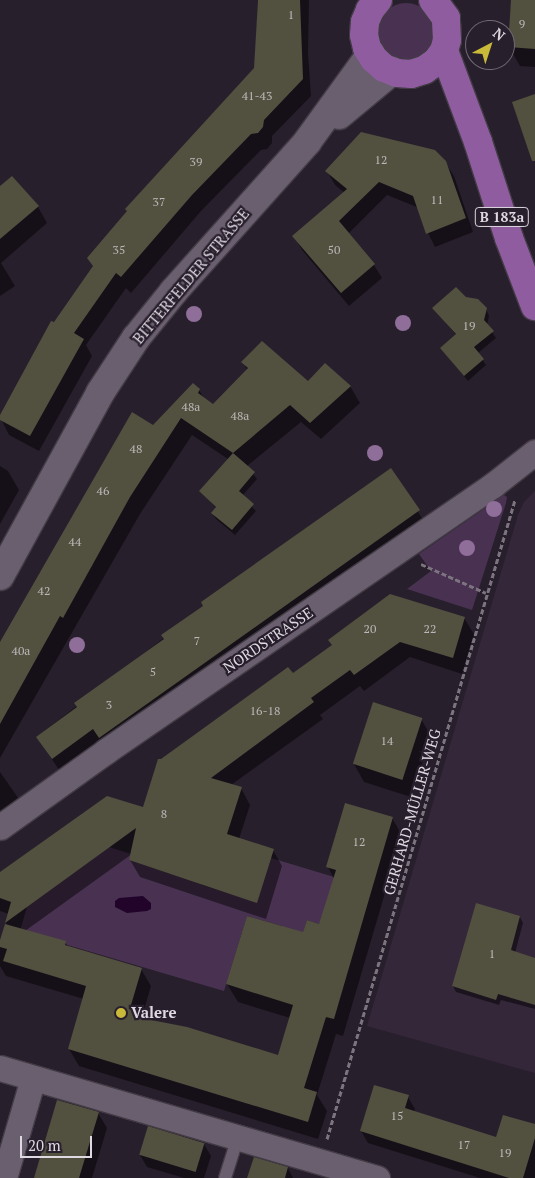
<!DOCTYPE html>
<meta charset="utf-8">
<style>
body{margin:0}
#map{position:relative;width:535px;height:1178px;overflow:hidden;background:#281f2c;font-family:"PT Serif",serif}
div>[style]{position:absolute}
.built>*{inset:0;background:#342739}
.green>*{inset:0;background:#493251}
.round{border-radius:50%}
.water>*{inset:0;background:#22042b}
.shadow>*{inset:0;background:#0007}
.building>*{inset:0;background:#52503f;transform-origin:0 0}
.path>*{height:3px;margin-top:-1.5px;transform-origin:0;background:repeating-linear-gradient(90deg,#7c747f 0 5px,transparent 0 7.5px)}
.roads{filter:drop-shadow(1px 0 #423b45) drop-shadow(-1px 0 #423b45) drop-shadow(0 1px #423b45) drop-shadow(0 -1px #423b45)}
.service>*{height:12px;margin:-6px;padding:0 6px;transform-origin:6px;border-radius:6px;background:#6a5f6e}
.minor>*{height:25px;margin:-12.5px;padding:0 12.5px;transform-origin:12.5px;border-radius:12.5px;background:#6a5f6e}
.tertiary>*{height:28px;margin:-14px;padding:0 14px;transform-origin:14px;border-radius:14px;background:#6a5f6e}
.primary>*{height:28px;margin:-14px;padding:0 14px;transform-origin:14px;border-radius:14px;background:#8f5ca0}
.trees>*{width:16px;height:16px;margin:-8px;border-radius:50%;background:#8f6e9a}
.dots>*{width:14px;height:14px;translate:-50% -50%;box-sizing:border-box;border:2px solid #281f2c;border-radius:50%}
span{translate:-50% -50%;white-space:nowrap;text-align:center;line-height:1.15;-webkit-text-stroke:4.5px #281f2c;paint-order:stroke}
.number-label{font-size:12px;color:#bcb7b9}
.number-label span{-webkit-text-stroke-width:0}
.shield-label span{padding:1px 4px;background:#281f2c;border:1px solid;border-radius:4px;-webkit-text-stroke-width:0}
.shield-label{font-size:14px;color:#dfd9e2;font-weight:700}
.street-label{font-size:15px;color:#dfd9e2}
.poi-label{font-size:15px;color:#dfd9e2;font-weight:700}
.left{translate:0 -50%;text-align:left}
.north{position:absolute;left:465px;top:20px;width:50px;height:50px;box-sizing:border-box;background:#281f2c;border:1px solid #716975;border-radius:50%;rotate:40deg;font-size:14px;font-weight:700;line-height:20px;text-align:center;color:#dfd9e2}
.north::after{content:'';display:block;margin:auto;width:18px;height:22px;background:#c9ba3a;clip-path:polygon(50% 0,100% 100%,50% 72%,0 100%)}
.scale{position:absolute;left:20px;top:1136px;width:72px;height:22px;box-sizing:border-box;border:2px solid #dfd9e2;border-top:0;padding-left:6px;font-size:15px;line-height:18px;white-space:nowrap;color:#dfd9e2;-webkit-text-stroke:4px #281f2c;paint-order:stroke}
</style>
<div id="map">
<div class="built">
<i style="clip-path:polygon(535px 491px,535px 1073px,367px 1026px,518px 515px,524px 502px)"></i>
</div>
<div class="green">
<i class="round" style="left:377px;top:3px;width:58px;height:58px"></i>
<i style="clip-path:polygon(504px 495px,507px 497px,506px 503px,472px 610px,407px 589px,431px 571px,419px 554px)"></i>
<i style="clip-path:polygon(109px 847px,131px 854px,129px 860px,168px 873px,203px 877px,202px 885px,231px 894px,271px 858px,354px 883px,319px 924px,307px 920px,299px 946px,282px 926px,247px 916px,224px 991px,20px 931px,27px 907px)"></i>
</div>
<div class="water">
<i style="clip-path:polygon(143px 896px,151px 903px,151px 909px,147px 911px,127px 913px,115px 907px,115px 901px,119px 898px)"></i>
</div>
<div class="shadow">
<i style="clip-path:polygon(258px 0,309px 0,308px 53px,311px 96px,272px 136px,272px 143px,267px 149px,261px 150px,201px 211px,131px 293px,126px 288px,86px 345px,92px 356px,39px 451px,9px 435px,0 417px,54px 324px,255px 69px)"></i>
<i style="clip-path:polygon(512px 0,535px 0,535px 67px,520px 66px,509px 47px)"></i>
<i style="clip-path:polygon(445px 162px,454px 176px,473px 232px,435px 247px,428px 233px,419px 208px,387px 195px,348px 234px,374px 265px,382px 278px,349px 306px,302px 250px,294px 236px,345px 193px,335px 185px,327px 171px)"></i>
<i style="clip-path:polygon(0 188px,38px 207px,47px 223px,1px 263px,15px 286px,0 296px)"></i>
<i style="clip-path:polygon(465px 298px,486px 309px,489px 316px,487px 325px,496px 338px,478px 353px,486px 365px,468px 381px,441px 348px,456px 335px,434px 308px)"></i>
<i style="clip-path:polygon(243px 362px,308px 383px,350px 386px,360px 403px,321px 439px,301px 422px,247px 466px,257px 479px,242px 496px,256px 511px,235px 535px,216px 519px,212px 513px,216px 508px,201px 491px,228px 459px,192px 435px,140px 514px,0 758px,0 645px,153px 426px,199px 390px,205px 400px,213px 406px,247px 370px)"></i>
<i style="clip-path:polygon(0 466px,8px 471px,19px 490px,0 524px)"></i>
<i style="clip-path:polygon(390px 470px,432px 533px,66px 780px,37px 737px,205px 606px)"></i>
<i style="clip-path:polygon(464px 618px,474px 634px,462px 674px,410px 657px,364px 691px,360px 686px,320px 715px,323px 719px,231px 785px,241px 788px,250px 805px,239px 839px,273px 850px,282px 866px,266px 919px,140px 877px,130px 860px,132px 854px,25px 931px,65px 942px,68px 947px,141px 969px,151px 986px,144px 1010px,148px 1011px,154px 1022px,279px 1057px,290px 1018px,238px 1002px,227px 984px,304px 934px,320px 926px,334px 879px,328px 867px,392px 818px,402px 835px,343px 1036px,336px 1034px,317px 1095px,327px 1111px,318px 1139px,79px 1066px,69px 1049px,84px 999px,6px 976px,0 966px,0 944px,8px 926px,6px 923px,9px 914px,0 911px,0 874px,143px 809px,162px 760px,292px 675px)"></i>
<i style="clip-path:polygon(421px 719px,431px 736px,411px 797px,364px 782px,354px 764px)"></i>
<i style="clip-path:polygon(0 772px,26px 809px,0 830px)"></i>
<i style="clip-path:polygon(520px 917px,523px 923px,515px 953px,535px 959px,535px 1009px,501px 1000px,499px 1005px,456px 992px,453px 986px)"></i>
<i style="clip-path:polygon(408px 1097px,415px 1109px,414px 1112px,497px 1139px,535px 1126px,535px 1178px,480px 1178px,368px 1143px,361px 1131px)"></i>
<i style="clip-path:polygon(98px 1113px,107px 1128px,92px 1178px,35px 1178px)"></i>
<i style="clip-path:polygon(204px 1144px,211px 1156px,204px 1178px,184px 1178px,147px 1167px,140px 1155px)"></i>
<i style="clip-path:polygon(288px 1168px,293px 1178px,249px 1178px)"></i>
</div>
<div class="building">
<i style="clip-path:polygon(258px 0,300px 0,303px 79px,264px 120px,263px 127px,258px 133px,251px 134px,192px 195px,121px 277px,116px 273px,74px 333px,84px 339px,30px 436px,0 420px,0 415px,51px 321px,54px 322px,93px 266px,87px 258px,127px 211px,125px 209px,254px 68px)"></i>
<i style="clip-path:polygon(511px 0,535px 0,535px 49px,508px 47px)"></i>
<i style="clip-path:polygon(535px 94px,535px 161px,532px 161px,512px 102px)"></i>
<i style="clip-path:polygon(361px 132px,435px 150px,446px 161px,466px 218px,426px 234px,413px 196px,379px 182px,339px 221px,375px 264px,341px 293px,292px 236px,347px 189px,325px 171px)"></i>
<i style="clip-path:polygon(12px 176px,39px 206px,0 239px,0 186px)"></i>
<i style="clip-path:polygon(456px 287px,466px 297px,478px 299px,487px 308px,484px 320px,494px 331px,474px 347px,484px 359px,464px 376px,440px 348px,456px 334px,432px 308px)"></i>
<i style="clip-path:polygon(262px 341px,308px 381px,325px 363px,351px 386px,310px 423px,290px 405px,233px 453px,181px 418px,130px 497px,63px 618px,60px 616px,0 724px,0 642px,132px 412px,153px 425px,193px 383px,200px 389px,198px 393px,213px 404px,248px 368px,241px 362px)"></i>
<i style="clip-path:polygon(233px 453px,255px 472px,239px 491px,254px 504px,232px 530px,211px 513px,216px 507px,199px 491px)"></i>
<i style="clip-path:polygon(391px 468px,420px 510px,99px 738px,93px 729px,52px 759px,36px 737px,77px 707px,74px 703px,164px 639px,161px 635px,203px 606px,201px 602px)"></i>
<i style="clip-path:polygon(390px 594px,465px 617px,453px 658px,400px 642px,354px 675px,350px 670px,311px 698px,314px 702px,211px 778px,242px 787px,227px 834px,274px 849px,257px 903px,129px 860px,136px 828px,5px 923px,11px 902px,0 898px,0 872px,107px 796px,143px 807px,158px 759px,161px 759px,288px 667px,293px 673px,332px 645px,328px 640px)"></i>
<i style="left:373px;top:702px;width:52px;height:65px;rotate:18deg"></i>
<i style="clip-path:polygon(345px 803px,393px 817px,334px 1019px,326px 1017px,304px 1088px,317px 1092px,308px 1122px,68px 1049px,86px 986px,3px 961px,7px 949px,0 947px,0 940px,5px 924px,66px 941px,65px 945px,142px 968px,131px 1005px,149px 1010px,146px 1019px,187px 1027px,278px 1055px,293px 1005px,226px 984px,247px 916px,303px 932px,307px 920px,319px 924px,336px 870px,326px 867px)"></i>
<i style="clip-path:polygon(476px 903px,520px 916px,511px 950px,535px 958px,535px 1005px,498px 994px,496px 1000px,452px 986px)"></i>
<i style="clip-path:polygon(374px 1085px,409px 1095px,405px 1108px,496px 1137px,503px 1115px,535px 1124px,535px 1138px,523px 1178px,509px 1178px,360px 1131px)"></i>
<i style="clip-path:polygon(57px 1100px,99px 1112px,79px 1178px,34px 1178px)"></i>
<i style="left:148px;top:1126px;width:59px;height:30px;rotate:17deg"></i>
<i style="clip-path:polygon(254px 1157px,288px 1167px,285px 1178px,247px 1178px)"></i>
</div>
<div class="path">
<i style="left:421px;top:564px;width:71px;rotate:24deg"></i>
<i style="left:327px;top:1139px;width:666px;rotate:-73.61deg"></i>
</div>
<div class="roads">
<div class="service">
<i style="left:225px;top:1178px;width:43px;rotate:-72.4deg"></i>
</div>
<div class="minor">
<i style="left:0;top:827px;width:130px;rotate:-35.6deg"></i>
<i style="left:106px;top:751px;width:470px;rotate:-34.5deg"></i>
<i style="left:493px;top:485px;width:53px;rotate:-38.2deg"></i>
<i style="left:0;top:1068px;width:393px;rotate:16.3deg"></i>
<i style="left:4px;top:1178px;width:104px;rotate:-73.8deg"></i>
</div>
<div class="tertiary">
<i style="left:339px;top:115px;width:69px;rotate:-39.7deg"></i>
<i style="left:0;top:576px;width:209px;rotate:-61.3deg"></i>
<i style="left:100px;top:393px;width:66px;rotate:-56.8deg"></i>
<i style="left:136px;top:338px;width:60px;rotate:-51deg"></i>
<i style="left:174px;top:291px;width:200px;rotate:-48.2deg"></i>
<i style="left:307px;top:142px;width:109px;rotate:-54deg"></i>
</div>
<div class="primary">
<i style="left:378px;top:0;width:13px;rotate:129deg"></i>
<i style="left:370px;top:10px;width:13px;rotate:113deg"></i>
<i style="left:365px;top:22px;width:13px;rotate:94deg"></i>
<i style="left:364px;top:35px;width:13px;rotate:77deg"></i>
<i style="left:367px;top:48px;width:13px;rotate:58deg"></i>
<i style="left:374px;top:59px;width:13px;rotate:42deg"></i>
<i style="left:384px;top:68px;width:14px;rotate:21deg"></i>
<i style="left:397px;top:73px;width:14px;rotate:4deg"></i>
<i style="left:411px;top:74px;width:14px;rotate:-17deg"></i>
<i style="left:424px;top:70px;width:14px;rotate:-34deg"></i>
<i style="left:436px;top:62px;width:14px;rotate:-54deg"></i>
<i style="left:444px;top:51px;width:11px;rotate:-75deg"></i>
<i style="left:447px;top:40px;width:22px;rotate:-93deg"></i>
<i style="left:446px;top:18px;width:22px;rotate:-126deg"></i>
<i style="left:444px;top:51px;width:97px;rotate:69.5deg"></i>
<i style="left:478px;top:142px;width:101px;rotate:72.1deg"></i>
<i style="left:509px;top:238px;width:73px;rotate:69.1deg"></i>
</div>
</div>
<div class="trees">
<i style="left:194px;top:314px"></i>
<i style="left:403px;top:323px"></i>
<i style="left:375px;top:453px"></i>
<i style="left:494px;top:509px"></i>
<i style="left:467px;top:548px"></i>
<i style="left:77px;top:645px"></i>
</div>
<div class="dots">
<i style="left:121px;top:1013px;background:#c9ba3a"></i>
</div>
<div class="number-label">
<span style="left:291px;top:15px">1</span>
<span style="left:522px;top:24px">9</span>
<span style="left:257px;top:96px">41-43</span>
<span style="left:381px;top:160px">12</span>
<span style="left:196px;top:162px">39</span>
<span style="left:437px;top:200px">11</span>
<span style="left:159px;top:202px">37</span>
<span style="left:119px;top:250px">35</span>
<span style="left:334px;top:250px">50</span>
<span style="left:469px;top:326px">19</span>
<span style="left:191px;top:407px">48a</span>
<span style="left:240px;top:416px">48a</span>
<span style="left:136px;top:449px">48</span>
<span style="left:103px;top:491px">46</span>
<span style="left:75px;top:542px">44</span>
<span style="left:44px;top:591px">42</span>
<span style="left:370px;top:629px">20</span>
<span style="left:430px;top:629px">22</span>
<span style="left:197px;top:641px">7</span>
<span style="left:21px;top:651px">40a</span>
<span style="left:153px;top:672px">5</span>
<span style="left:109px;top:705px">3</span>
<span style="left:265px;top:711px">16-18</span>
<span style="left:387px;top:741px">14</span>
<span style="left:164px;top:814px">8</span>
<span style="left:359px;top:842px">12</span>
<span style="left:492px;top:954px">1</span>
<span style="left:397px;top:1116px">15</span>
<span style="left:464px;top:1145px">17</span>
<span style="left:505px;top:1153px">19</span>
</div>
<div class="shield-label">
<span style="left:502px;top:217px">B 183a</span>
</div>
<div class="street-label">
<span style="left:191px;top:276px;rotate:-50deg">BITTERFELDER STRASSE</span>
<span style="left:268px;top:640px;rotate:-34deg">NORDSTRASSE</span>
<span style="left:412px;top:812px;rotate:-74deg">GERHARD-MÜLLER-WEG</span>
</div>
<div class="poi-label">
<span class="left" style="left:131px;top:1013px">Valere</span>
</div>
<div class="north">N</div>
<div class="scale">20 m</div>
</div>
